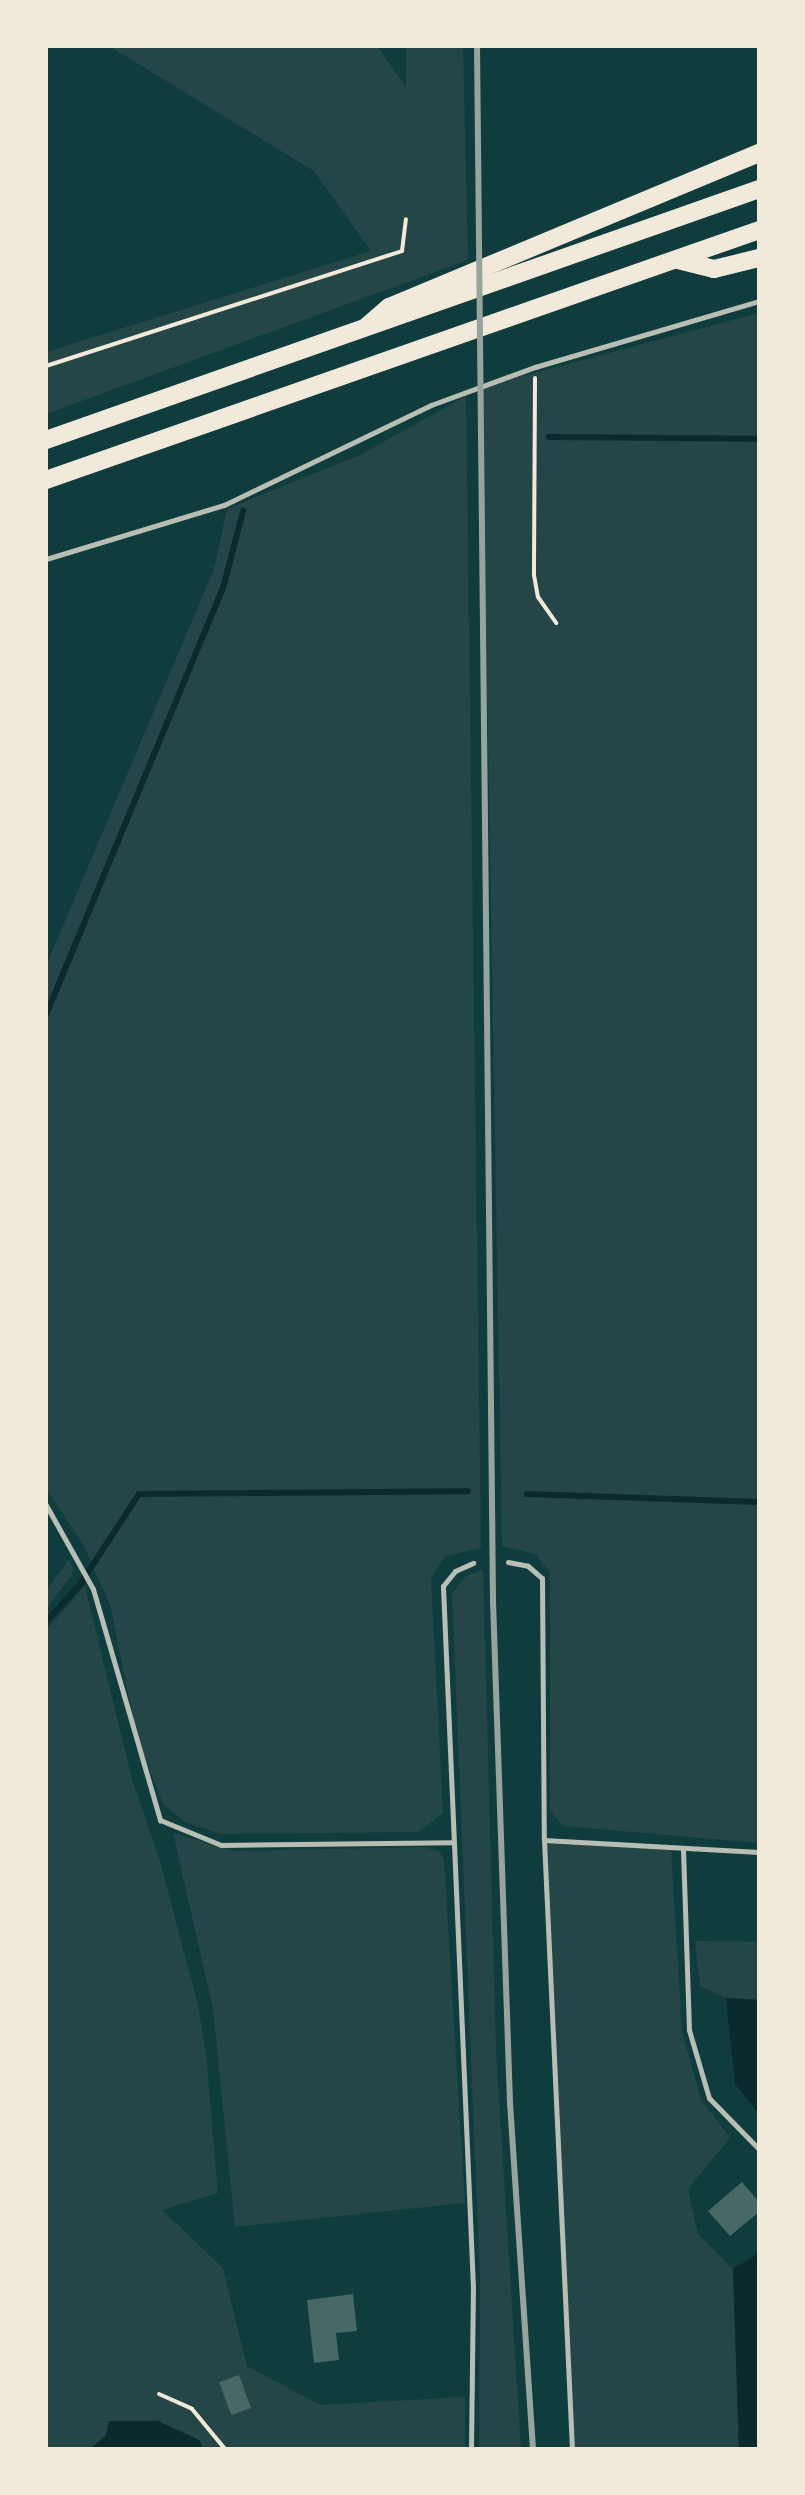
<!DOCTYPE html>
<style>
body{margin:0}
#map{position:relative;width:805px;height:2495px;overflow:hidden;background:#0f3d3e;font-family:Cabin,sans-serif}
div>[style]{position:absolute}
.green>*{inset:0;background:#244646}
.water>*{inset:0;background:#0a2a2b}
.stream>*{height:6px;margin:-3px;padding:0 3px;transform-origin:3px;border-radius:3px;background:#0a2a2b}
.building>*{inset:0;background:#486865;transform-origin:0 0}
.path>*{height:4px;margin:-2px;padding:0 2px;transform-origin:2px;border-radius:2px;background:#f1e9da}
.service>*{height:5px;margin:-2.5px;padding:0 2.5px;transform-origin:2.5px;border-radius:2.5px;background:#b8beb3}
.motorway>*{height:18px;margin:-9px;padding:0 9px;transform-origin:9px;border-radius:9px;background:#f1e9da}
.rail>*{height:6px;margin:-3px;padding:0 3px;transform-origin:3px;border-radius:3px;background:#97a49c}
span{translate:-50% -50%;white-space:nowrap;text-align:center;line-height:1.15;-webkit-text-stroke:6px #f1e9da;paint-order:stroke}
.frame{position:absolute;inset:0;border:48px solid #f1e9da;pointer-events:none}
</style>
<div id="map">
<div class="green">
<i style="clip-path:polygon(109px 46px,377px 46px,406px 87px,406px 46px,463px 46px,468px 260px,46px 414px,46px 352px,371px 251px,314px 171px)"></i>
<i style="clip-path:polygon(759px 313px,759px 1843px,563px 1826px,550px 1811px,550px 1572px,535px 1554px,502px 1546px,482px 387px)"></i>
<i style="clip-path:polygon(466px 396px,481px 1548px,445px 1556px,431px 1578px,443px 1813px,419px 1832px,220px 1834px,185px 1822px,163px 1804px,137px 1737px,110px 1605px,84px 1546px,46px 1488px,46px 966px,214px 569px,227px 509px,360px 455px)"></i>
<i style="clip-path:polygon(69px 1559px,74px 1571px,46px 1610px,46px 1591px)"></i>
<i style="clip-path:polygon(483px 1570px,496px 2051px,521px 2449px,479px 2449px,480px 2278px,452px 1593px,466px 1576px)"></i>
<i style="clip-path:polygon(85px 1586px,132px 1779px,160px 1861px,198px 2005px,206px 2054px,218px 2193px,162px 2210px,223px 2268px,247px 2366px,320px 2405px,465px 2397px,465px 2449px,203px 2449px,199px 2440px,106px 2435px,90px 2449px,46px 2449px,46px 1630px)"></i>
<i style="clip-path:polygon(173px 1833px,233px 1851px,423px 1847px,439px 1851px,444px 1860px,465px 2203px,235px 2227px,213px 2009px)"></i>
<i style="clip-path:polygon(544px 1840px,671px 1850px,682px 2032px,701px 2099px,730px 2138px,688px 2189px,698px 2234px,733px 2269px,739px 2449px,572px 2449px)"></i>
<i style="clip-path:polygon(695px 1941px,759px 1942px,759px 2000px,726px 1998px,700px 1986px)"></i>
</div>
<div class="water">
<i style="clip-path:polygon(726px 1998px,759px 2000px,759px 2114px,735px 2084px)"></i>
<i style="clip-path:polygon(759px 2253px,759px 2449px,739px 2449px,733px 2269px)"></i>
<i style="clip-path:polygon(109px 2421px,158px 2421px,199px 2440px,203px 2449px,90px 2449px,106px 2435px)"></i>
</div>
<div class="stream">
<i style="left:549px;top:437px;width:210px;rotate:0.5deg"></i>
<i style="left:46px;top:1015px;width:462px;rotate:-67.5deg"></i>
<i style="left:223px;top:588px;width:80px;rotate:-75.4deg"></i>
<i style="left:527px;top:1494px;width:232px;rotate:2deg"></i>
<i style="left:46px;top:1622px;width:49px;rotate:-47.5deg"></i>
<i style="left:79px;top:1586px;width:110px;rotate:-56.9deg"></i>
<i style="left:139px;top:1494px;width:329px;rotate:-0.5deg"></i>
</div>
<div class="building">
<i style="clip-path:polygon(742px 2182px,759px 2202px,759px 2212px,730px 2236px,708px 2211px)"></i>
<i style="clip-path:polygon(353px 2294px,357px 2331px,336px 2333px,339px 2360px,314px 2363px,307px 2300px)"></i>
<i style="left:239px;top:2375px;width:35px;height:21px;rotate:70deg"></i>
</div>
<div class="path">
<i style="left:46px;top:366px;width:374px;rotate:-17.9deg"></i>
<i style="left:402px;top:251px;width:32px;rotate:-83deg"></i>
<i style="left:535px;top:378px;width:197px;rotate:90.3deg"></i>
<i style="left:534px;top:575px;width:22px;rotate:80deg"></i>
<i style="left:538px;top:597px;width:32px;rotate:55deg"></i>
<i style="left:159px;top:2394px;width:36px;rotate:24deg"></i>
<i style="left:192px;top:2409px;width:52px;rotate:50.5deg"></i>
</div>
<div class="service">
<i style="left:46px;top:559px;width:186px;rotate:-16.9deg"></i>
<i style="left:224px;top:505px;width:230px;rotate:-25.8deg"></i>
<i style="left:431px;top:405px;width:111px;rotate:-20.1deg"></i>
<i style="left:535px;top:367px;width:234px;rotate:-16.4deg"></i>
<i style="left:46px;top:1505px;width:96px;rotate:60.8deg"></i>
<i style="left:93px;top:1589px;width:241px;rotate:73.8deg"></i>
<i style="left:160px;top:1820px;width:66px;rotate:22.3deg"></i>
<i style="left:221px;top:1845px;width:232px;rotate:-0.7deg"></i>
<i style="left:508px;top:1562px;width:20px;rotate:11deg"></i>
<i style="left:528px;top:1566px;width:18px;rotate:41deg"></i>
<i style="left:542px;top:1578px;width:262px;rotate:89.6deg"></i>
<i style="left:544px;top:1840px;width:215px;rotate:3.2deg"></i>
<i style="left:544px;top:1840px;width:610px;rotate:87.37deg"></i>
<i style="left:683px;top:1849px;width:181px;rotate:88.1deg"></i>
<i style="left:689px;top:2030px;width:71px;rotate:73.6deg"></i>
<i style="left:709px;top:2098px;width:71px;rotate:45.6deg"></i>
<i style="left:471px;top:2449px;width:161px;rotate:-89.3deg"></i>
<i style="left:473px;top:2288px;width:703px;rotate:-92.45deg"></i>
<i style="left:443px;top:1586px;width:19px;rotate:-51deg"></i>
<i style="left:455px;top:1571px;width:20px;rotate:-24deg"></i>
</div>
<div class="motorway">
<i style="left:678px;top:260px;width:37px;rotate:14deg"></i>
<i style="left:714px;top:269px;width:46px;rotate:-13.7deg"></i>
<i style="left:367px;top:326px;width:29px;rotate:-41deg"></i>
<i style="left:389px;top:307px;width:401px;rotate:-22.6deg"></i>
<i style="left:46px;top:440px;width:756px;rotate:-19.39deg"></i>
<i style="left:46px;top:480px;width:756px;rotate:-19.32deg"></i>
</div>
<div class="rail">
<i style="left:477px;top:46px;width:1555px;rotate:89.41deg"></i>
<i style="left:493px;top:1601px;width:502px;rotate:88.06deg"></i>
<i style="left:510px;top:2103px;width:347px;rotate:86.2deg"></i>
</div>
<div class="frame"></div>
</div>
